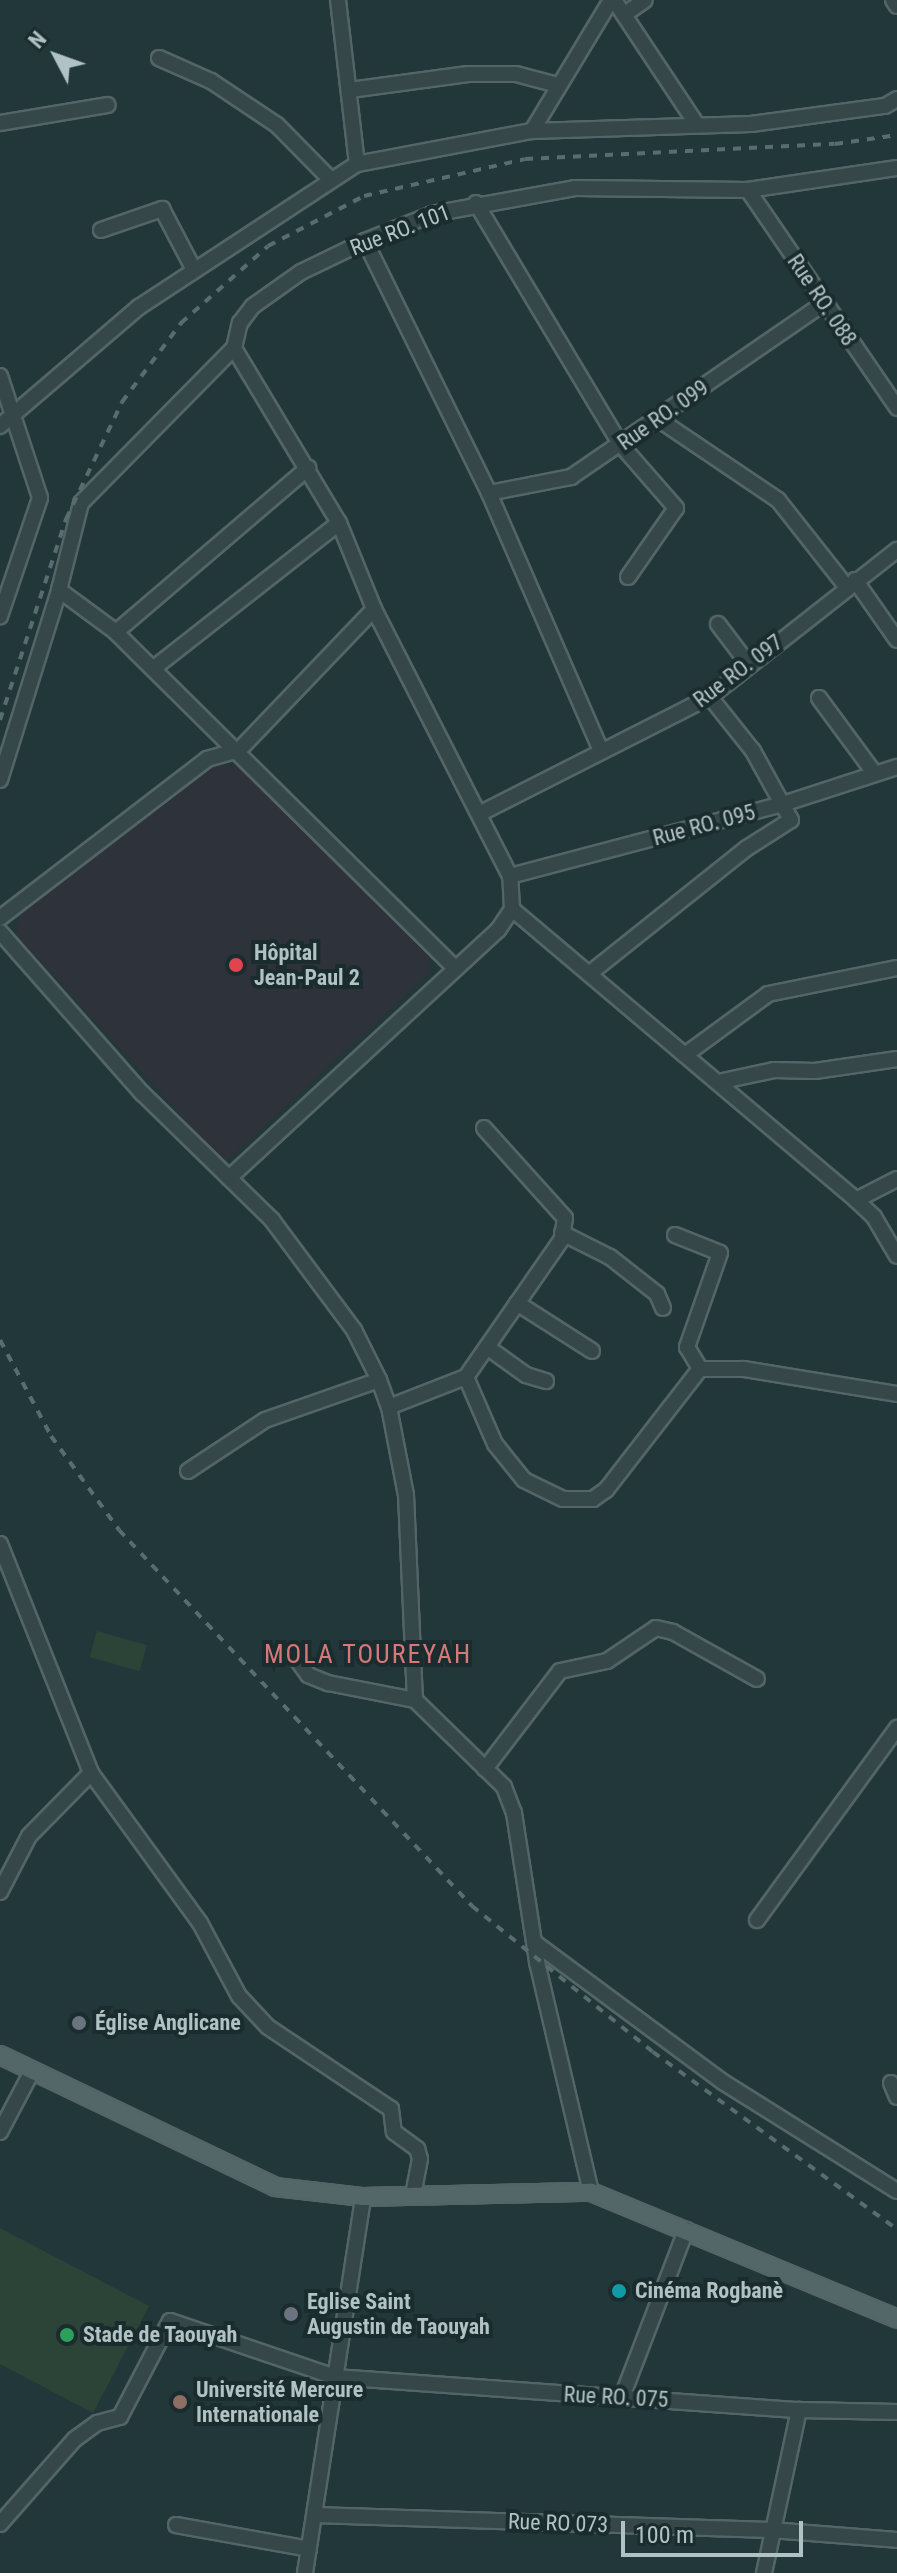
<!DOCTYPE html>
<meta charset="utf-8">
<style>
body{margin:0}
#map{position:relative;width:897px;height:2573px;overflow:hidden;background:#223739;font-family:"Roboto Condensed",sans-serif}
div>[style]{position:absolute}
.medical>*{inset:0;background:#2d323b}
.green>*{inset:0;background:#2c4337;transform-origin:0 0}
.roads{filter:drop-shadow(2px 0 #536567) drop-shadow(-2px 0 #536567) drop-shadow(0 2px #536567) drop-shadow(0 -2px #536567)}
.minor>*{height:14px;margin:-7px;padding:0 7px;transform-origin:7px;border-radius:7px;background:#354749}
.major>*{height:16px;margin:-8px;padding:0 8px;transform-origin:8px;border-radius:8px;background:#536769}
.rail>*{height:4px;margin-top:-2px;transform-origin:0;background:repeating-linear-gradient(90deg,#576d70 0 8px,transparent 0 16px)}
.dots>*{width:22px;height:22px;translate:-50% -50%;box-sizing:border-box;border:4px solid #1b2c2e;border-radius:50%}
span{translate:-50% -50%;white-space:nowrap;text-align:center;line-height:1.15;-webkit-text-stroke:8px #1b2c2e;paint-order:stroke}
.street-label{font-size:22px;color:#b0c2c5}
.poi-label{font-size:22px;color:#b0c2c5;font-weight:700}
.left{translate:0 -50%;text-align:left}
.quarter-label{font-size:26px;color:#d8787b;letter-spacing:2px}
.north{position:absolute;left:16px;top:16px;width:80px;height:80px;-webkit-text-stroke:6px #1b2c2e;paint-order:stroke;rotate:311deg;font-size:22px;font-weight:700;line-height:32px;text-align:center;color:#b0c2c5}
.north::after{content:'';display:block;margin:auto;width:28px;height:36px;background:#b0c2c5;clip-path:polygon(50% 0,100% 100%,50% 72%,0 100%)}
.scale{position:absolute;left:621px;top:2521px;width:182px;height:36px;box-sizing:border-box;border:4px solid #b0c2c5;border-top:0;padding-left:10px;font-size:24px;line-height:28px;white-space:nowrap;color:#b0c2c5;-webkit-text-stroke:6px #1b2c2e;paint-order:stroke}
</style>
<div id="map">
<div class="medical">
<i style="clip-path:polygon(209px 763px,237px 766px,429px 957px,430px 973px,229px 1159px,219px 1157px,16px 935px,19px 910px)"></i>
</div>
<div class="green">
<i style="left:97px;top:1631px;width:52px;height:27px;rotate:16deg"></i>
<i style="clip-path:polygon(0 2228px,149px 2306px,93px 2413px,0 2364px)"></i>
</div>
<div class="roads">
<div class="minor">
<i style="left:338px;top:0;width:165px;rotate:83.4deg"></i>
<i style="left:614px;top:0;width:146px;rotate:56.4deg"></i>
<i style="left:893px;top:0;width:7px;rotate:56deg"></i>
<i style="left:625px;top:14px;width:24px;rotate:-35deg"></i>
<i style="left:159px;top:58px;width:57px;rotate:23.9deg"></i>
<i style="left:211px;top:81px;width:79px;rotate:33.7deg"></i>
<i style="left:277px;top:125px;width:74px;rotate:45.5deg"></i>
<i style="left:350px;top:90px;width:119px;rotate:-7.7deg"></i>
<i style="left:468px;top:74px;width:48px"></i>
<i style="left:516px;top:74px;width:43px;rotate:14.7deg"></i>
<i style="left:0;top:123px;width:109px;rotate:-9.5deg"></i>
<i style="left:532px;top:131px;width:153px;rotate:-58.9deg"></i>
<i style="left:748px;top:190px;width:264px;rotate:55.6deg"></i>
<i style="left:476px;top:203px;width:282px;rotate:59.1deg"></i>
<i style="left:621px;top:445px;width:84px;rotate:48.9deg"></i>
<i style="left:676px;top:508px;width:84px;rotate:124.8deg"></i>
<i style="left:101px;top:230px;width:65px;rotate:-19deg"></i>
<i style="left:162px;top:209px;width:69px;rotate:62.3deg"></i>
<i style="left:365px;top:241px;width:281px;rotate:63.8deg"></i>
<i style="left:489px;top:493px;width:281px;rotate:66.5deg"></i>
<i style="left:0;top:376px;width:128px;rotate:71.8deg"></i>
<i style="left:40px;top:498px;width:125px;rotate:108.7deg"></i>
<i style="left:658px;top:419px;width:145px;rotate:34deg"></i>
<i style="left:778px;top:500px;width:110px;rotate:51.7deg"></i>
<i style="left:0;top:426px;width:183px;rotate:-40.6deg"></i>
<i style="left:139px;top:307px;width:261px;rotate:-33.3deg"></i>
<i style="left:357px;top:164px;width:178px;rotate:-10.7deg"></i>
<i style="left:532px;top:131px;width:219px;rotate:-1.8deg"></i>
<i style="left:751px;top:124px;width:135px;rotate:-7.7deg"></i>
<i style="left:885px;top:106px;width:14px;rotate:-30deg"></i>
<i style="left:489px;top:493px;width:84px;rotate:-11deg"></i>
<i style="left:571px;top:477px;width:306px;rotate:-34.5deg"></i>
<i style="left:855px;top:580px;width:73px;rotate:55deg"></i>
<i style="left:718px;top:624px;width:51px;rotate:52.9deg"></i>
<i style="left:116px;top:632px;width:253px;rotate:-40.5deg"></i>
<i style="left:154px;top:668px;width:235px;rotate:-38.1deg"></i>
<i style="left:819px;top:698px;width:94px;rotate:53.6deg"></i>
<i style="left:0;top:780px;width:199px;rotate:-72.7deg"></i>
<i style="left:479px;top:814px;width:259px;rotate:-26.9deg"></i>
<i style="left:710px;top:697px;width:238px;rotate:-38.2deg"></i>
<i style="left:510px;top:876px;width:282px;rotate:-14.8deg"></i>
<i style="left:783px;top:804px;width:120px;rotate:-18deg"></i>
<i style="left:512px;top:909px;width:451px;rotate:40.2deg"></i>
<i style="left:856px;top:1200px;width:25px;rotate:43deg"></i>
<i style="left:874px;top:1217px;width:45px;rotate:59.5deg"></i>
<i style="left:0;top:918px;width:261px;rotate:-37.5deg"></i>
<i style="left:207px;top:759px;width:33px;rotate:-16deg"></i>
<i style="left:239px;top:750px;width:195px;rotate:-46.2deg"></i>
<i style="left:0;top:932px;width:215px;rotate:48.6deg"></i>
<i style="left:142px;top:1093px;width:182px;rotate:44.3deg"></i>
<i style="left:272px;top:1220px;width:137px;rotate:53.3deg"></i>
<i style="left:354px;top:1330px;width:56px;rotate:63.4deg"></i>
<i style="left:379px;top:1380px;width:29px;rotate:70deg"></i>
<i style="left:389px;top:1407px;width:90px;rotate:79.1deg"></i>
<i style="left:406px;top:1495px;width:205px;rotate:87.5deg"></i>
<i style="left:415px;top:1700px;width:124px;rotate:44.3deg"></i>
<i style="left:504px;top:1787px;width:28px;rotate:69deg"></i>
<i style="left:514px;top:1813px;width:151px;rotate:81.2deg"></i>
<i style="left:537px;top:1962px;width:236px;rotate:76.8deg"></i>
<i style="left:454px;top:967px;width:476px;rotate:-135.3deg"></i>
<i style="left:116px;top:632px;width:71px;rotate:-143.6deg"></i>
<i style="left:59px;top:590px;width:90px;rotate:-75.8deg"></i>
<i style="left:81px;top:503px;width:218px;rotate:-45.4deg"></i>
<i style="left:234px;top:348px;width:26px;rotate:-77deg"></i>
<i style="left:240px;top:323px;width:21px;rotate:-53deg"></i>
<i style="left:253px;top:306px;width:59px;rotate:-35.3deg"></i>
<i style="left:301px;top:272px;width:71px;rotate:-25.8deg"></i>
<i style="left:365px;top:241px;width:72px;rotate:-21.9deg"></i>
<i style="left:432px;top:214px;width:145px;rotate:-10.3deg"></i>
<i style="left:575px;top:188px;width:173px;rotate:0.7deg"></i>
<i style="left:748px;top:190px;width:151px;rotate:-8.4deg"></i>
<i style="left:589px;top:974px;width:202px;rotate:-38.6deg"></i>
<i style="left:747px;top:848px;width:52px;rotate:-32.5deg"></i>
<i style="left:791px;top:820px;width:79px;rotate:-118.8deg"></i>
<i style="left:753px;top:751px;width:69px;rotate:-128.5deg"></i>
<i style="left:685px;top:1055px;width:103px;rotate:-36.3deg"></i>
<i style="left:768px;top:994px;width:132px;rotate:-11.4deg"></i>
<i style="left:718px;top:1082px;width:57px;rotate:-12.1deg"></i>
<i style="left:774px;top:1070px;width:41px;rotate:1.4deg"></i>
<i style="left:815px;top:1071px;width:83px;rotate:-8.3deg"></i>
<i style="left:229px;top:1178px;width:366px;rotate:-42.7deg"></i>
<i style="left:498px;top:930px;width:25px;rotate:-56deg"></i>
<i style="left:512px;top:909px;width:33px;rotate:-93deg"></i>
<i style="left:510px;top:876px;width:300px;rotate:-117deg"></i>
<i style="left:374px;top:609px;width:93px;rotate:-112.1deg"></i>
<i style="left:339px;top:523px;width:204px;rotate:-121deg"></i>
<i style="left:856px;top:1200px;width:46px;rotate:-27.1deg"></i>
<i style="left:562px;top:1233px;width:54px;rotate:26.6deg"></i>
<i style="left:610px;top:1257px;width:60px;rotate:38.2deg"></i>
<i style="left:657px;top:1294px;width:15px;rotate:67deg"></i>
<i style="left:675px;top:1235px;width:48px;rotate:21.8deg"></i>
<i style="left:720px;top:1253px;width:100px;rotate:109.3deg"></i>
<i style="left:687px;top:1347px;width:26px;rotate:59deg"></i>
<i style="left:517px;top:1303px;width:89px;rotate:32.6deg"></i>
<i style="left:487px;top:1347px;width:48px;rotate:35.7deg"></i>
<i style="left:526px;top:1375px;width:21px;rotate:17deg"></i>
<i style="left:466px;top:1377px;width:73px;rotate:66.6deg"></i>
<i style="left:495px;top:1444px;width:46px;rotate:51.1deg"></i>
<i style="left:524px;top:1480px;width:43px;rotate:26deg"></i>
<i style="left:563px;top:1499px;width:30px"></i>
<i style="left:593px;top:1499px;width:16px;rotate:-35deg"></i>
<i style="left:606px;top:1490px;width:153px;rotate:-52.2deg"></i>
<i style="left:700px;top:1369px;width:44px"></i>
<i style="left:744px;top:1369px;width:155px;rotate:9.3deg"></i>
<i style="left:389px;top:1407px;width:83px;rotate:-21.3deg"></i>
<i style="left:466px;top:1377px;width:168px;rotate:-55.2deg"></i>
<i style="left:562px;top:1239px;width:21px;rotate:-82deg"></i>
<i style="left:565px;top:1218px;width:121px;rotate:-132deg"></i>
<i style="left:188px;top:1471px;width:92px;rotate:-33.5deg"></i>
<i style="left:265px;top:1420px;width:121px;rotate:-19.3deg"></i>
<i style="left:0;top:1544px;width:246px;rotate:68.3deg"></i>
<i style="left:91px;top:1773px;width:185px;rotate:54deg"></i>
<i style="left:200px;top:1923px;width:83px;rotate:61.9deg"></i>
<i style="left:239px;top:1996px;width:42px;rotate:46.9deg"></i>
<i style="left:268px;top:2027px;width:148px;rotate:33.7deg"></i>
<i style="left:391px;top:2109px;width:23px;rotate:83deg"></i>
<i style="left:394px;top:2132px;width:29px;rotate:36deg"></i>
<i style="left:417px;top:2149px;width:10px;rotate:73deg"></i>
<i style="left:420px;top:2159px;width:38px;rotate:101deg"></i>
<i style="left:293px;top:1654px;width:26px;rotate:54deg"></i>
<i style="left:308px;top:1675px;width:22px;rotate:22deg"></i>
<i style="left:328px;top:1683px;width:89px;rotate:11.1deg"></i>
<i style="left:485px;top:1769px;width:123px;rotate:-52.6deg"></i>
<i style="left:560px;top:1671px;width:48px;rotate:-12deg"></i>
<i style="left:607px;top:1661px;width:59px;rotate:-34deg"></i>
<i style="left:656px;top:1628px;width:17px;rotate:13deg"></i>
<i style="left:673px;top:1632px;width:96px;rotate:29.2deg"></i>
<i style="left:0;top:1892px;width:63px;rotate:-62.6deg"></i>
<i style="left:29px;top:1836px;width:88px;rotate:-45.5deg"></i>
<i style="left:757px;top:1920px;width:238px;rotate:-53.9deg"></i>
<i style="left:535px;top:1943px;width:234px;rotate:36.5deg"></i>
<i style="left:723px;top:2082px;width:205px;rotate:32.1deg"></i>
<i style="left:891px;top:2083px;width:15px;rotate:67deg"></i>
<i style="left:0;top:2132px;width:69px;rotate:-62.3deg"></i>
<i style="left:622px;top:2397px;width:179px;rotate:-69deg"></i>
<i style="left:315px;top:2515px;width:456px;rotate:1.9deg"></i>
<i style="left:771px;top:2530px;width:126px;rotate:4.5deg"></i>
<i style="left:0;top:2524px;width:113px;rotate:-48.6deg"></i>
<i style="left:75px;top:2439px;width:27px;rotate:-36deg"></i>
<i style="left:97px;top:2423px;width:24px;rotate:-15deg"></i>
<i style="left:120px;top:2417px;width:108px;rotate:-62.5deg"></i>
<i style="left:170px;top:2321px;width:174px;rotate:18.7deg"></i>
<i style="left:335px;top:2377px;width:465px;rotate:4.1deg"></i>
<i style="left:799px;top:2410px;width:98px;rotate:1.2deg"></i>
<i style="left:176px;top:2525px;width:135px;rotate:10.2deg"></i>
<i style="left:305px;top:2573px;width:380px;rotate:-81.2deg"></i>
<i style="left:764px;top:2573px;width:167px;rotate:-77.9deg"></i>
</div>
<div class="major">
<i style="left:0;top:2055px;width:305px;rotate:25.6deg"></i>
<i style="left:275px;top:2187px;width:89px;rotate:6.5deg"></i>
<i style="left:363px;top:2197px;width:228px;rotate:-1.3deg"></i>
<i style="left:591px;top:2192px;width:331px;rotate:22.5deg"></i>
</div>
</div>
<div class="rail">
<i style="left:0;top:720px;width:212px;rotate:-71.8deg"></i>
<i style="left:66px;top:519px;width:130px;rotate:-64.4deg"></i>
<i style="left:122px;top:402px;width:99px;rotate:-53.2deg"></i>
<i style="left:181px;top:323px;width:116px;rotate:-41.5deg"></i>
<i style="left:268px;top:246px;width:108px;rotate:-27.5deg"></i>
<i style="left:364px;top:196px;width:165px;rotate:-12.9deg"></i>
<i style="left:525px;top:159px;width:310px;rotate:-2.8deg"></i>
<i style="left:835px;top:144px;width:63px;rotate:-8.3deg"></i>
<i style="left:0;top:1340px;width:109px;rotate:62deg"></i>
<i style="left:51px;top:1436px;width:116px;rotate:54.1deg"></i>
<i style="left:119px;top:1530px;width:516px;rotate:46.81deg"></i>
<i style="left:472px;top:1906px;width:233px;rotate:38.9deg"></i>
<i style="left:653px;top:2052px;width:301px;rotate:36deg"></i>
</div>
<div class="dots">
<i style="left:236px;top:965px;background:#e0444e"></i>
<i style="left:79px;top:2023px;background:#6b7280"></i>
<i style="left:619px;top:2291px;background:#0f9aa8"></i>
<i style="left:291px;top:2314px;background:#6b7280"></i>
<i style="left:67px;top:2335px;background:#2e9e5b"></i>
<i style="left:180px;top:2402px;background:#8d6e63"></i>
</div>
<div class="street-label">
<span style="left:400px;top:230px;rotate:-21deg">Rue RO. 101</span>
<span style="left:822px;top:300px;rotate:56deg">Rue RO. 088</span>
<span style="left:663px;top:415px;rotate:-35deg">Rue RO. 099</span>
<span style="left:738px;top:671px;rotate:-37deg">Rue RO. 097</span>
<span style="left:704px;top:825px;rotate:-15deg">Rue RO. 095</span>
<span style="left:616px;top:2397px;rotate:3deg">Rue RO. 075</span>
<span style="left:558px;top:2523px;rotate:2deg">Rue RO 073</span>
</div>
<div class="poi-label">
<span class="left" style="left:254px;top:965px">Hôpital<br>Jean-Paul 2</span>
<span class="left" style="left:95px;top:2023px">Église Anglicane</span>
<span class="left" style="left:635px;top:2291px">Cinéma Rogbanè</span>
<span class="left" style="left:307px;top:2314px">Eglise Saint<br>Augustin de Taouyah</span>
<span class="left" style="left:83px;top:2335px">Stade de Taouyah</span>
<span class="left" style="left:196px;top:2402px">Université Mercure<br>Internationale</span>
</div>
<div class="quarter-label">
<span style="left:368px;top:1655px">MOLA TOUREYAH</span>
</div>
<div class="north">N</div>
<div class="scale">100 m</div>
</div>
